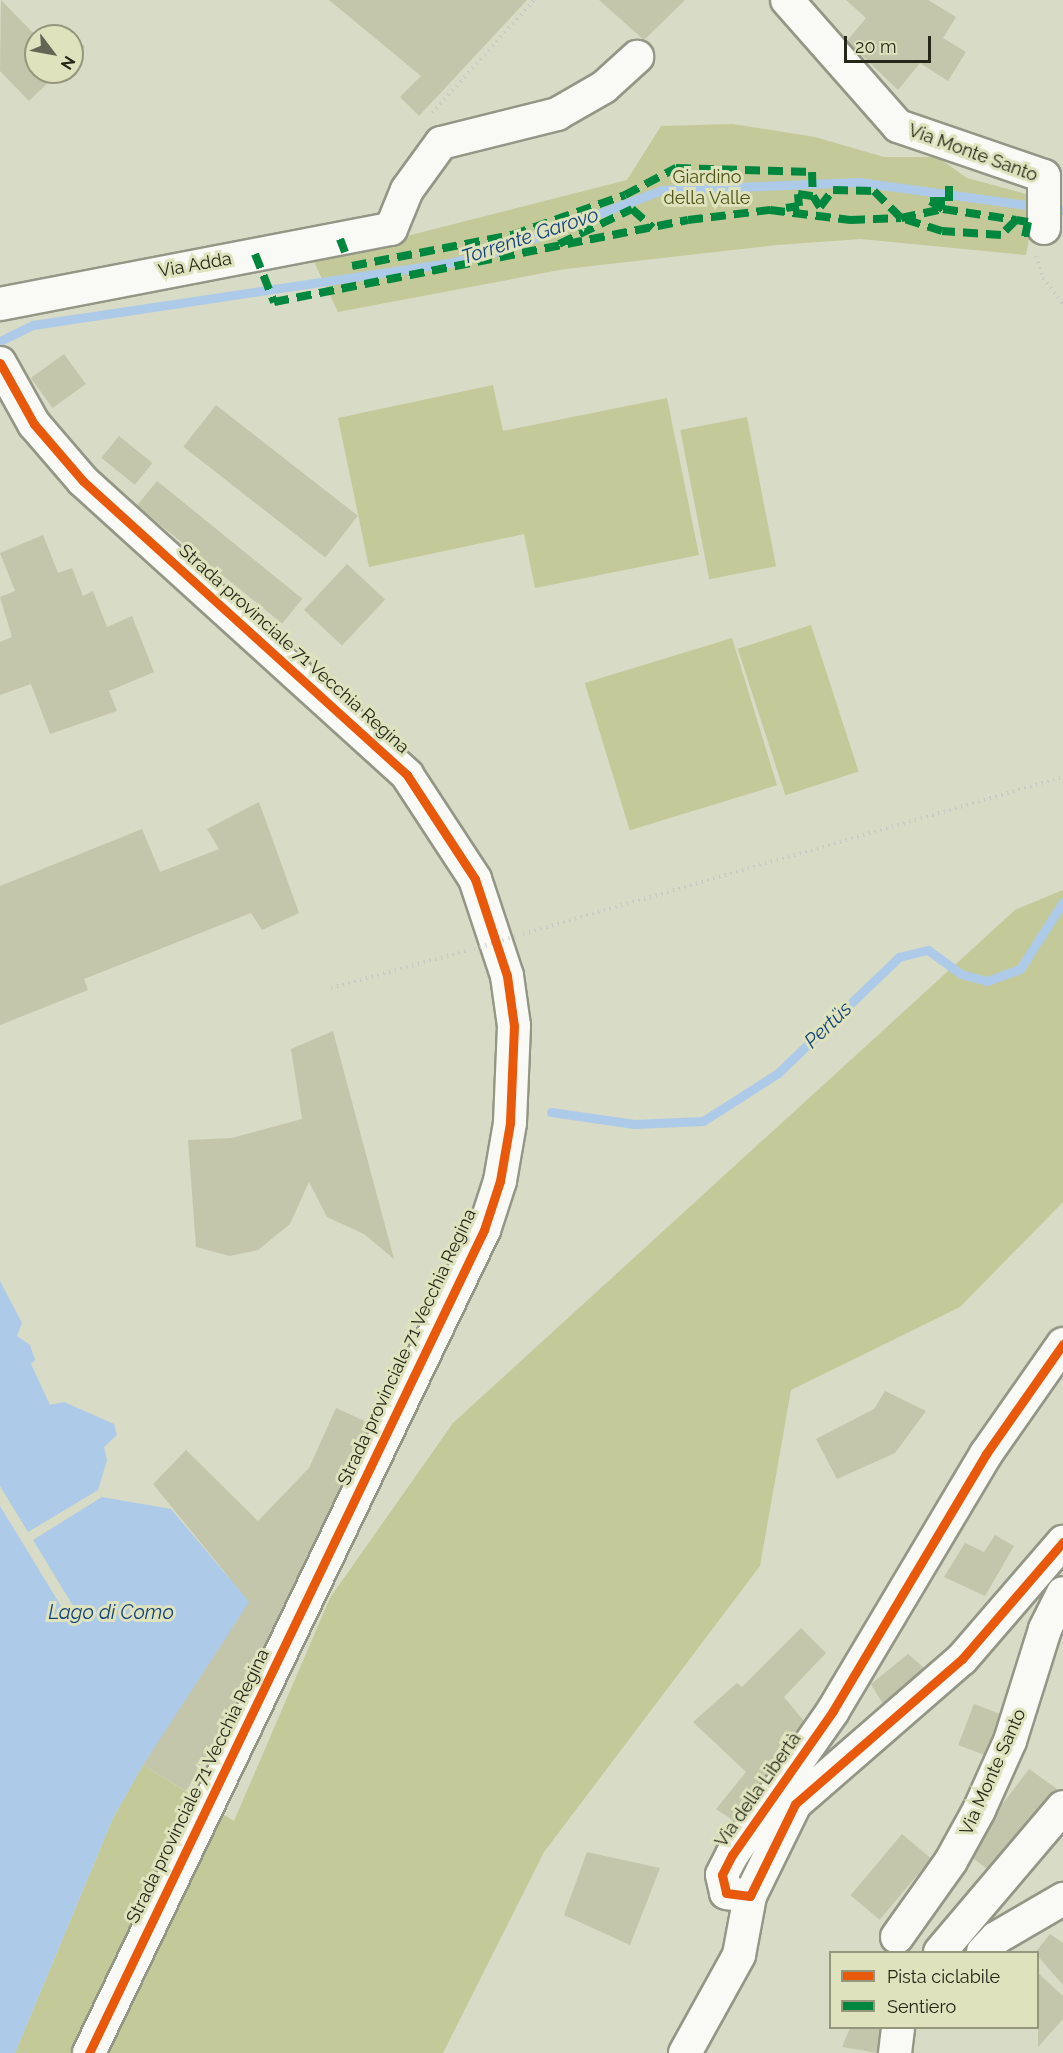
<!DOCTYPE html>
<meta charset="utf-8">
<style>
body{margin:0}
#map{position:relative;width:1063px;height:2053px;overflow:hidden;background:#d8dbc5;font-family:Raleway,sans-serif}
div>[style]{position:absolute}
.green>*{inset:0;background:#c4c999;transform-origin:0 0}
.water>*{inset:0;background:#adcae9}
.pier>*{inset:0;background:#d8dbc5}
.stream>*{height:9px;margin:-4.5px;padding:0 4.5px;transform-origin:4.5px;border-radius:4.5px;background:#adcae9}
.building>*{inset:0;background:#c3c6ab;transform-origin:0 0}
.path>*{height:4px;margin-top:-2px;transform-origin:0;background:repeating-linear-gradient(90deg,#cacbc4 0 1.5px,transparent 0 6px)}
.roads{filter:drop-shadow(2px 0 #949686) drop-shadow(-2px 0 #949686) drop-shadow(0 2px #949686) drop-shadow(0 -2px #949686)}
.minor>*{height:32px;margin:-16px;padding:0 16px;transform-origin:16px;border-radius:16px;background:#f9faf6}
.path-bridge>*{height:4px;margin-top:-2px;transform-origin:0;background:repeating-linear-gradient(90deg,#cacbc4 0 1.5px,transparent 0 6px)}
.quiet>*{height:8px;margin-top:-4px;transform-origin:0;background:repeating-linear-gradient(90deg,#00873e 0 15px,transparent 0 23px)}
.cycleway>*{height:9px;margin:-4.5px;padding:0 4.5px;transform-origin:4.5px;border-radius:4.5px;background:#e8590c}
span{translate:-50% -50%;white-space:nowrap;text-align:center;line-height:1.15;-webkit-text-stroke:6px #dee3bd;paint-order:stroke}
.street-label{font-size:18px;color:#242618}
.park-label{font-size:18px;color:#4e5213}
.water-label{font-size:20px;color:#13437d;font-style:italic}
.legend{position:absolute;left:829px;top:1951px;width:210px;height:78px;box-sizing:border-box;background:#dee3bd;border:2px solid #94977b;margin:0;padding:8px 10px;list-style:none;font-size:18px;color:#242618}
.legend li{display:flex;align-items:center;gap:12px;height:30px}
.legend b{width:30px;border:2px solid #94977b}
.north{position:absolute;left:24px;top:24px;width:60px;height:60px;box-sizing:border-box;background:#dee3bd;border:2px solid #94977b;border-radius:50%;rotate:122deg;font-size:16px;font-weight:700;line-height:24px;text-align:center;color:#242618}
.north::after{content:'';display:block;margin:auto;width:21px;height:27px;background:#636555;clip-path:polygon(50% 0,100% 100%,50% 72%,0 100%)}
.scale{position:absolute;left:844px;top:36px;width:87px;height:27px;box-sizing:border-box;border:3px solid #242618;border-top:0;padding-left:8px;font-size:18px;line-height:21px;white-space:nowrap;color:#242618;-webkit-text-stroke:4px #dee3bd;paint-order:stroke}
</style>
<div id="map">
<div class="green">
<i style="clip-path:polygon(733px 124px,815px 137px,884px 157px,937px 157px,967px 178px,1037px 197px,1026px 255px,861px 239px,777px 245px,565px 269px,338px 312px,313px 260px,627px 180px,661px 126px)"></i>
<i style="clip-path:polygon(493px 385px,503px 431px,667px 398px,699px 555px,535px 588px,524px 534px,369px 567px,338px 418px)"></i>
<i style="left:747px;top:417px;width:152px;height:68px;rotate:79deg"></i>
<i style="left:811px;top:625px;width:154px;height:77px;rotate:72deg"></i>
<i style="left:732px;top:638px;width:154px;height:154px;rotate:73deg"></i>
<i style="clip-path:polygon(1063px 890px,1063px 1202px,960px 1307px,791px 1390px,760px 1566px,544px 1852px,443px 2053px,15px 2053px,113px 1818px,143px 1765px,234px 1821px,330px 1598px,453px 1423px,1015px 910px)"></i>
</div>
<div class="water">
<i style="clip-path:polygon(0 1281px,22px 1323px,17px 1336px,30px 1345px,35px 1360px,31px 1364px,50px 1405px,64px 1402px,114px 1424px,117px 1435px,104px 1447px,107px 1460px,98px 1490px,102px 1497px,171px 1509px,229px 1578px,262px 1543px,283px 1566px,143px 1765px,113px 1818px,15px 2053px,0 2053px)"></i>
</div>
<div class="pier">
<i style="clip-path:polygon(0 1486px,28px 1532px,98px 1490px,102px 1497px,33px 1540px,81px 1619px,72px 1624px,0 1506px)"></i>
</div>
<div class="stream">
<i style="left:0;top:341px;width:37px;rotate:-26deg"></i>
<i style="left:33px;top:325px;width:425px;rotate:-8.5deg"></i>
<i style="left:453px;top:262px;width:47px;rotate:-13.4deg"></i>
<i style="left:499px;top:251px;width:174px;rotate:-20.5deg"></i>
<i style="left:662px;top:190px;width:197px;rotate:-2.3deg"></i>
<i style="left:859px;top:182px;width:206px;rotate:7.8deg"></i>
<i style="left:551px;top:1112px;width:84px;rotate:8.2deg"></i>
<i style="left:634px;top:1124px;width:69px;rotate:-2.5deg"></i>
<i style="left:703px;top:1121px;width:89px;rotate:-32.6deg"></i>
<i style="left:778px;top:1073px;width:168px;rotate:-43.8deg"></i>
<i style="left:899px;top:957px;width:30px;rotate:-14deg"></i>
<i style="left:928px;top:950px;width:41px;rotate:36deg"></i>
<i style="left:961px;top:974px;width:27px;rotate:15deg"></i>
<i style="left:987px;top:981px;width:35px;rotate:-20deg"></i>
<i style="left:1020px;top:969px;width:80px;rotate:-57.3deg"></i>
</div>
<div class="building">
<i style="clip-path:polygon(1px 0,36px 36px,36px 72px,59px 72px,29px 101px,0 71px)"></i>
<i style="clip-path:polygon(329px 0,527px 0,419px 116px,400px 97px,421px 76px)"></i>
<i style="clip-path:polygon(599px 0,685px 0,644px 40px)"></i>
<i style="clip-path:polygon(846px 0,928px 0,956px 17px,943px 38px,966px 52px,948px 81px,920px 63px,898px 90px,847px 41px,866px 18px)"></i>
<i style="clip-path:polygon(62px 24px,85px 47px,72px 60px,72px 36px,50px 36px)"></i>
<i style="left:64px;top:354px;width:37px;height:41px;rotate:54deg"></i>
<i style="left:216px;top:405px;width:180px;height:53px;rotate:38deg"></i>
<i style="left:119px;top:436px;width:43px;height:28px;rotate:39deg"></i>
<i style="left:157px;top:481px;width:187px;height:32px;rotate:39deg"></i>
<i style="clip-path:polygon(43px 535px,58px 573px,72px 568px,83px 596px,93px 591px,107px 627px,132px 616px,154px 672px,109px 691px,117px 711px,50px 734px,31px 684px,0 695px,0 642px,12px 637px,0 597px,15px 591px,0 553px)"></i>
<i style="left:347px;top:564px;width:52px;height:63px;rotate:43deg"></i>
<i style="clip-path:polygon(259px 802px,299px 913px,262px 930px,251px 913px,84px 979px,88px 990px,0 1025px,0 886px,142px 829px,160px 872px,219px 849px,207px 829px)"></i>
<i style="clip-path:polygon(333px 1031px,394px 1259px,364px 1234px,327px 1217px,309px 1182px,290px 1224px,258px 1250px,230px 1256px,196px 1247px,188px 1140px,232px 1138px,302px 1119px,291px 1049px)"></i>
<i style="clip-path:polygon(885px 1391px,926px 1411px,895px 1453px,837px 1479px,816px 1439px,874px 1409px)"></i>
<i style="clip-path:polygon(336px 1408px,371px 1424px,230px 1718px,186px 1791px,143px 1765px,249px 1602px,153px 1484px,186px 1450px,258px 1521px,309px 1468px)"></i>
<i style="clip-path:polygon(995px 1535px,1014px 1546px,985px 1596px,944px 1577px,965px 1543px,984px 1552px)"></i>
<i style="clip-path:polygon(801px 1628px,826px 1653px,784px 1697px,804px 1721px,734px 1821px,716px 1809px,746px 1772px,693px 1722px,737px 1683px,742px 1687px)"></i>
<i style="clip-path:polygon(908px 1654px,924px 1668px,883px 1704px,871px 1684px)"></i>
<i style="left:974px;top:1704px;width:28px;height:44px;rotate:21deg"></i>
<i style="clip-path:polygon(1029px 1769px,1057px 1789px,987px 1869px,973px 1858px,1001px 1806px)"></i>
<i style="left:902px;top:1834px;width:38px;height:80px;rotate:40deg"></i>
<i style="clip-path:polygon(587px 1852px,660px 1868px,630px 1945px,564px 1915px)"></i>
<i style="clip-path:polygon(1050px 1934px,1063px 1943px,1063px 1985px,1035px 1953px)"></i>
<i style="clip-path:polygon(1038px 1973px,1063px 1996px,1063px 2019px,1038px 2047px)"></i>
<i style="clip-path:polygon(850px 2028px,880px 2028px,877px 2053px,842px 2047px)"></i>
</div>
<div class="path">
<i style="left:432px;top:113px;width:152px;rotate:-47.9deg"></i>
<i style="left:1036px;top:256px;width:23px;rotate:72deg"></i>
<i style="left:1043px;top:278px;width:33px;rotate:52deg"></i>
<i style="left:523px;top:934px;width:562px;rotate:-16.21deg"></i>
<i style="left:331px;top:988px;width:143px;rotate:-15.4deg"></i>
</div>
<div class="roads">
<div class="minor">
<i style="left:787px;top:0;width:168px;rotate:48.6deg"></i>
<i style="left:898px;top:126px;width:154px;rotate:18.9deg"></i>
<i style="left:1044px;top:176px;width:52px;rotate:90deg"></i>
<i style="left:0;top:304px;width:398px;rotate:-10.9deg"></i>
<i style="left:391px;top:229px;width:42px;rotate:-67.7deg"></i>
<i style="left:407px;top:190px;width:58px;rotate:-54.1deg"></i>
<i style="left:441px;top:143px;width:120px;rotate:-14deg"></i>
<i style="left:557px;top:114px;width:54px;rotate:-29.9deg"></i>
<i style="left:604px;top:87px;width:45px;rotate:-42.3deg"></i>
<i style="left:0;top:363px;width:70px;rotate:60.9deg"></i>
<i style="left:34px;top:424px;width:75px;rotate:49.3deg"></i>
<i style="left:83px;top:481px;width:438px;rotate:42.2deg"></i>
<i style="left:407px;top:775px;width:124px;rotate:56.8deg"></i>
<i style="left:475px;top:879px;width:102px;rotate:71.7deg"></i>
<i style="left:507px;top:976px;width:50px;rotate:82deg"></i>
<i style="left:514px;top:1026px;width:97px;rotate:92.4deg"></i>
<i style="left:510px;top:1123px;width:59px;rotate:99.8deg"></i>
<i style="left:500px;top:1181px;width:52px;rotate:108.1deg"></i>
<i style="left:484px;top:1230px;width:913px;rotate:115.64deg"></i>
<i style="left:1063px;top:1344px;width:134px;rotate:125deg"></i>
<i style="left:986px;top:1454px;width:299px;rotate:120.8deg"></i>
<i style="left:833px;top:1711px;width:176px;rotate:125deg"></i>
<i style="left:732px;top:1855px;width:22px;rotate:117deg"></i>
<i style="left:722px;top:1875px;width:18px;rotate:77deg"></i>
<i style="left:726px;top:1893px;width:24px;rotate:7deg"></i>
<i style="left:750px;top:1896px;width:102px;rotate:-63.9deg"></i>
<i style="left:795px;top:1804px;width:221px;rotate:-41deg"></i>
<i style="left:962px;top:1659px;width:155px;rotate:-49.2deg"></i>
<i style="left:897px;top:1937px;width:93px;rotate:-54.6deg"></i>
<i style="left:951px;top:1861px;width:58px;rotate:-61.2deg"></i>
<i style="left:979px;top:1810px;width:76px;rotate:-65.8deg"></i>
<i style="left:1010px;top:1741px;width:117px;rotate:-72.6deg"></i>
<i style="left:1045px;top:1629px;width:40px;rotate:-63.4deg"></i>
<i style="left:940px;top:1952px;width:190px;rotate:-49.7deg"></i>
<i style="left:983px;top:1952px;width:19px;rotate:-47deg"></i>
<i style="left:996px;top:1938px;width:78px;rotate:-30.2deg"></i>
<i style="left:685px;top:2053px;width:112px;rotate:-61.1deg"></i>
<i style="left:739px;top:1955px;width:60px;rotate:-79.4deg"></i>
<i style="left:895px;top:2053px;width:25px;rotate:-83deg"></i>
</div>
</div>
<div class="path-bridge">
<i style="left:474px;top:949px;width:47px;rotate:-17.3deg"></i>
</div>
<div class="quiet">
<i style="left:786px;top:208px;width:13px;rotate:-9deg"></i>
<i style="left:799px;top:206px;width:12px;rotate:-95deg"></i>
<i style="left:798px;top:194px;width:15px;rotate:8deg"></i>
<i style="left:943px;top:209px;width:15px;rotate:-148deg"></i>
<i style="left:930px;top:201px;width:19px"></i>
<i style="left:949px;top:201px;width:15px;rotate:-90deg"></i>
<i style="left:1016px;top:220px;width:21px;rotate:135deg"></i>
<i style="left:1001px;top:235px;width:59px;rotate:-176.1deg"></i>
<i style="left:942px;top:231px;width:43px;rotate:-162.4deg"></i>
<i style="left:901px;top:218px;width:43px;rotate:-12.1deg"></i>
<i style="left:943px;top:209px;width:74px;rotate:8.6deg"></i>
<i style="left:1016px;top:220px;width:12px;rotate:9deg"></i>
<i style="left:1028px;top:222px;width:21px;rotate:101deg"></i>
<i style="left:340px;top:239px;width:14px;rotate:69deg"></i>
<i style="left:559px;top:244px;width:81px;rotate:-25.6deg"></i>
<i style="left:632px;top:209px;width:28px;rotate:42deg"></i>
<i style="left:255px;top:254px;width:52px;rotate:68.4deg"></i>
<i style="left:274px;top:302px;width:422px;rotate:-11.2deg"></i>
<i style="left:688px;top:220px;width:83px;rotate:-7deg"></i>
<i style="left:770px;top:210px;width:81px;rotate:7.1deg"></i>
<i style="left:850px;top:220px;width:51px;rotate:-2.2deg"></i>
<i style="left:352px;top:266px;width:163px;rotate:-11deg"></i>
<i style="left:512px;top:235px;width:120px;rotate:-19.5deg"></i>
<i style="left:625px;top:195px;width:58px;rotate:-27.9deg"></i>
<i style="left:676px;top:168px;width:136px;rotate:1.7deg"></i>
<i style="left:812px;top:172px;width:24px;rotate:88deg"></i>
<i style="left:813px;top:196px;width:13px;rotate:58deg"></i>
<i style="left:820px;top:207px;width:21px;rotate:-53deg"></i>
<i style="left:833px;top:190px;width:41px;rotate:1.4deg"></i>
<i style="left:874px;top:191px;width:38px;rotate:45deg"></i>
</div>
<div class="cycleway">
<i style="left:0;top:363px;width:70px;rotate:60.9deg"></i>
<i style="left:34px;top:424px;width:75px;rotate:49.3deg"></i>
<i style="left:83px;top:481px;width:438px;rotate:42.2deg"></i>
<i style="left:407px;top:775px;width:124px;rotate:56.8deg"></i>
<i style="left:475px;top:879px;width:102px;rotate:71.7deg"></i>
<i style="left:507px;top:976px;width:50px;rotate:82deg"></i>
<i style="left:514px;top:1026px;width:97px;rotate:92.4deg"></i>
<i style="left:510px;top:1123px;width:59px;rotate:99.8deg"></i>
<i style="left:500px;top:1181px;width:52px;rotate:108.1deg"></i>
<i style="left:484px;top:1230px;width:913px;rotate:115.64deg"></i>
<i style="left:1063px;top:1344px;width:134px;rotate:125deg"></i>
<i style="left:986px;top:1454px;width:299px;rotate:120.8deg"></i>
<i style="left:833px;top:1711px;width:176px;rotate:125deg"></i>
<i style="left:732px;top:1855px;width:22px;rotate:117deg"></i>
<i style="left:722px;top:1875px;width:18px;rotate:77deg"></i>
<i style="left:726px;top:1893px;width:24px;rotate:7deg"></i>
<i style="left:750px;top:1896px;width:102px;rotate:-63.9deg"></i>
<i style="left:795px;top:1804px;width:221px;rotate:-41deg"></i>
<i style="left:962px;top:1659px;width:155px;rotate:-49.2deg"></i>
</div>
<div class="street-label">
<span style="left:973px;top:153px;rotate:20deg">Via Monte Santo</span>
<span style="left:195px;top:265px;rotate:-10deg">Via Adda</span>
<span style="left:294px;top:649px;rotate:42deg">Strada provinciale 71 Vecchia Regina</span>
<span style="left:407px;top:1347px;rotate:-65deg">Strada provinciale 71 Vecchia Regina</span>
<span style="left:993px;top:1772px;rotate:-66deg">Via Monte Santo</span>
<span style="left:198px;top:1786px;rotate:-64deg">Strada provinciale 71 Vecchia Regina</span>
<span style="left:758px;top:1790px;rotate:-55deg">Via della Libertà</span>
</div>
<div class="park-label">
<span style="left:707px;top:188px">Giardino<br>della Valle</span>
</div>
<div class="water-label">
<span style="left:530px;top:236px;rotate:-18deg">Torrente Garovo</span>
<span style="left:828px;top:1025px;rotate:-44deg">Pertüs</span>
<span style="left:111px;top:1612px">Lago di Como</span>
</div>
<ul class="legend">
<li><b style="height:8px;background:#e8590c"></b>Pista ciclabile</li>
<li><b style="height:8px;background:#00873e"></b>Sentiero</li>
</ul>
<div class="north">N</div>
<div class="scale">20 m</div>
</div>
